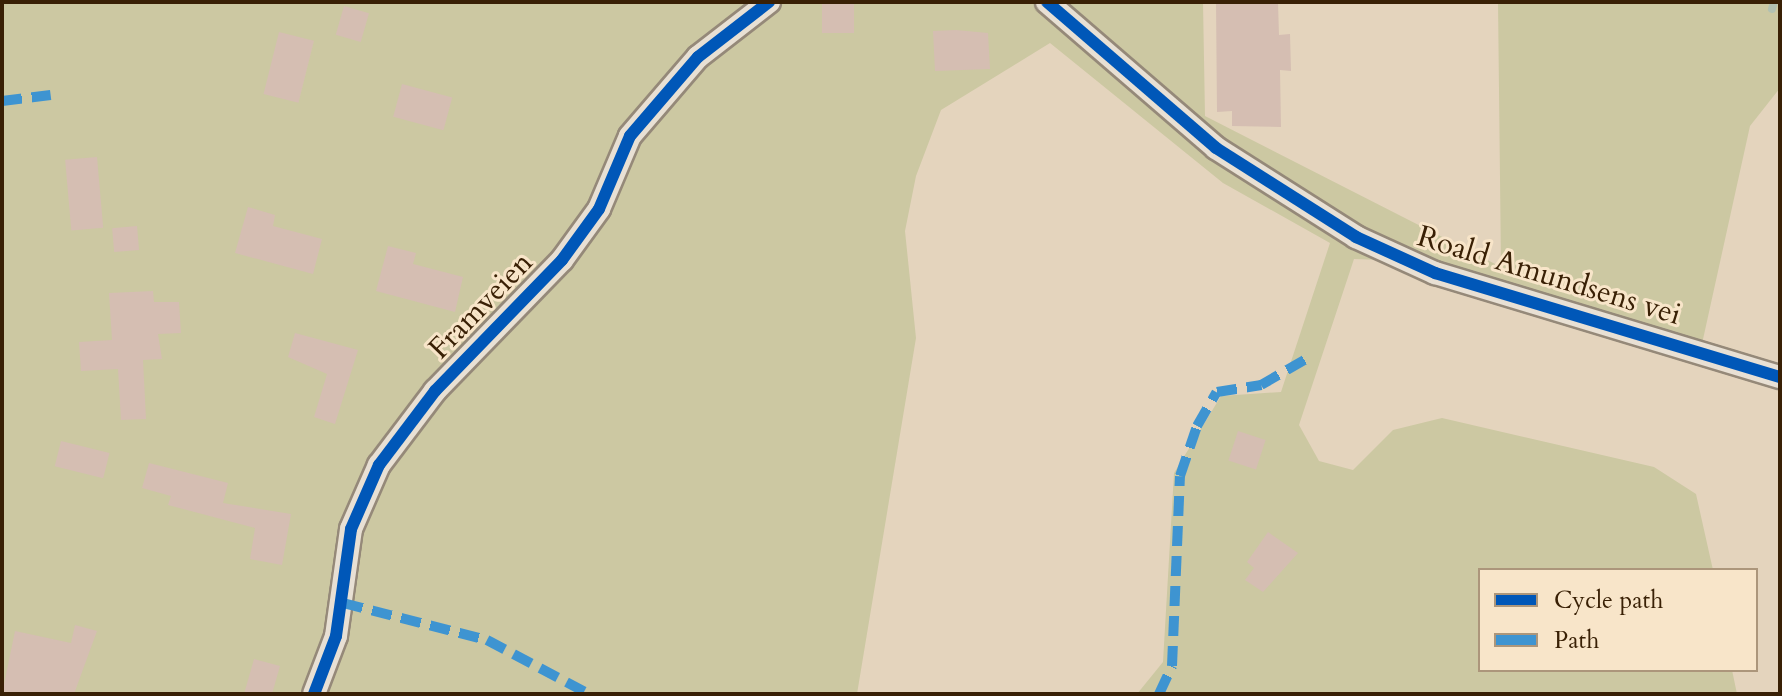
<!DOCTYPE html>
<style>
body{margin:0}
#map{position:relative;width:1782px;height:696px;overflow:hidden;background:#e4d4bd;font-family:Cardo,serif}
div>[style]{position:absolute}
.green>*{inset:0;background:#ccc8a2}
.stream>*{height:8px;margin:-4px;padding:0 4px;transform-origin:4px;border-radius:4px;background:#b2c1b2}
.building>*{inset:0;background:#d5beb2;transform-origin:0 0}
.roads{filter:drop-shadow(2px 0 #958979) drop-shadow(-2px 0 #958979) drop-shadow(0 2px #958979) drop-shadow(0 -2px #958979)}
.street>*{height:22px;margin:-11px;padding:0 11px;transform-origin:11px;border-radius:11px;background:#e8e0d4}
.quiet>*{height:10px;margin-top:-5px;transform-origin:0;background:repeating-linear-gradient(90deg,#3e94d1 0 20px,transparent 0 30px)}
.cycleway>*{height:12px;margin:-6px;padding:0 6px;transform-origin:6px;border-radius:6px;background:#0057b8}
span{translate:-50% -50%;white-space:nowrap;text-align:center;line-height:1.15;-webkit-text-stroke:6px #f8e5c9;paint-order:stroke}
.street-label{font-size:30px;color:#392005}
.frame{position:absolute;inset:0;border:4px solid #392005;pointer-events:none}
.legend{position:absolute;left:1478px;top:568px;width:280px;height:104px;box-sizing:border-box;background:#f8e5c9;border:2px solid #ac967b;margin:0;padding:10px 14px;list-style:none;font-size:24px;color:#392005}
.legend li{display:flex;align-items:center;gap:16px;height:40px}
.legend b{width:40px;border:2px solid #ac967b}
</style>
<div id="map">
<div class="green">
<i style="clip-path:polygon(2px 2px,1203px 2px,1205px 116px,1501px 267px,1498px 2px,1780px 2px,1780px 88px,1750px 126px,1698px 362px,1383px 260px,1354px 259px,1299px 425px,1319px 461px,1353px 470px,1393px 430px,1442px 418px,1654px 467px,1696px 494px,1713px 570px,1480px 570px,1480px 670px,1732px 670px,1737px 694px,1137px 694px,1163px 662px,1174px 473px,1221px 396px,1281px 392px,1330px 243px,1223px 183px,1050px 43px,941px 110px,916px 176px,905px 231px,916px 338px,857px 694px,2px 694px)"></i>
</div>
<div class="stream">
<i style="left:1772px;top:9px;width:7px;rotate:-74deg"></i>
</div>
<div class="building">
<i style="left:822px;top:2px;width:32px;height:31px"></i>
<i style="clip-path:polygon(1216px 2px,1278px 2px,1279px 35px,1290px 34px,1291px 71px,1280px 70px,1281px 127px,1232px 126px,1232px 111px,1217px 112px)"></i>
<i style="left:344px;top:6px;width:26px;height:30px;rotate:16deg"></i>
<i style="clip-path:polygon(956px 30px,988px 33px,990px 69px,935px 71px,933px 31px)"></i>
<i style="left:279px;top:32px;width:36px;height:64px;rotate:14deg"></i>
<i style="left:402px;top:84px;width:52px;height:34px;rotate:15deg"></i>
<i style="left:97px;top:157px;width:71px;height:32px;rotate:85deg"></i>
<i style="clip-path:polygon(248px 207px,275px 215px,273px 226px,322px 239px,313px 274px,235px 253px)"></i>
<i style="left:137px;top:226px;width:24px;height:25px;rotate:85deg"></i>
<i style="clip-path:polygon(388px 246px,416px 253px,413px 264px,463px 277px,455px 312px,376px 291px)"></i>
<i style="clip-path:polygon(153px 291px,154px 302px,179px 302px,181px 333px,158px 334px,162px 359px,143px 360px,146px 419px,121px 420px,118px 369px,81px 371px,79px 342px,112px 340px,109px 293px)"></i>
<i style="clip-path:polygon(295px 333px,358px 350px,335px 424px,314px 417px,327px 374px,288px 357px)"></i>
<i style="left:1238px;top:431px;width:29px;height:31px;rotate:18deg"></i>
<i style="left:61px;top:441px;width:50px;height:26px;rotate:14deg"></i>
<i style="clip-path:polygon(149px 463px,228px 483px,223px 503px,291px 514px,282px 565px,250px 559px,255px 528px,168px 505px,171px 496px,142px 488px)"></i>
<i style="clip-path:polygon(1268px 532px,1298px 553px,1263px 592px,1245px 580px,1254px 568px,1247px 562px)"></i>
<i style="clip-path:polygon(75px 625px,97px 631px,74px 694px,2px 694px,15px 631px,71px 643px)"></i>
<i style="clip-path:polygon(254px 659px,280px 666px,272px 694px,244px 694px)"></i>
</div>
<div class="roads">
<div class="street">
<i style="left:1047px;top:2px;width:223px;rotate:40.8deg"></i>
<i style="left:1216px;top:148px;width:166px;rotate:32.4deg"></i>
<i style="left:1356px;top:237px;width:87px;rotate:24.5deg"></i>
<i style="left:1435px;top:273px;width:360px;rotate:16.8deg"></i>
<i style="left:314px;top:694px;width:62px;rotate:-69.2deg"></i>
<i style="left:336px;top:636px;width:108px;rotate:-82deg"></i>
<i style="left:351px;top:529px;width:70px;rotate:-66.4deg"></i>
<i style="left:379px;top:465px;width:93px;rotate:-52.9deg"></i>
<i style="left:435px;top:391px;width:182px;rotate:-45.9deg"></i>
<i style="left:562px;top:260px;width:63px;rotate:-54deg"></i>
<i style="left:599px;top:209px;width:79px;rotate:-67deg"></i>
<i style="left:630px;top:136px;width:104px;rotate:-49.3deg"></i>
<i style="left:698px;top:57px;width:90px;rotate:-37.8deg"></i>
</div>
</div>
<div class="quiet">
<i style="left:2px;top:101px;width:49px;rotate:-7deg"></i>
<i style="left:343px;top:603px;width:149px;rotate:14.4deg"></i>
<i style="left:487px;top:640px;width:115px;rotate:27.9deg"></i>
<i style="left:1159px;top:694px;width:31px;rotate:-65deg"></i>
<i style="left:1172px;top:666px;width:190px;rotate:-87.6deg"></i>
<i style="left:1180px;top:476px;width:53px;rotate:-71.2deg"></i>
<i style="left:1197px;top:426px;width:39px;rotate:-60deg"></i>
<i style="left:1217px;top:392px;width:45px;rotate:-9deg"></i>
<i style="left:1261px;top:385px;width:52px;rotate:-30deg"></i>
</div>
<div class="cycleway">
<i style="left:1047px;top:2px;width:223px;rotate:40.8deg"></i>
<i style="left:1216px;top:148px;width:166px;rotate:32.4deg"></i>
<i style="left:1356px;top:237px;width:87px;rotate:24.5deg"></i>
<i style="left:1435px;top:273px;width:360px;rotate:16.8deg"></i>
<i style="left:314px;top:694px;width:62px;rotate:-69.2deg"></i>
<i style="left:336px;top:636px;width:108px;rotate:-82deg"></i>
<i style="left:351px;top:529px;width:70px;rotate:-66.4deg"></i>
<i style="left:379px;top:465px;width:93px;rotate:-52.9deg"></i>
<i style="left:435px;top:391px;width:182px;rotate:-45.9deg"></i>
<i style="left:562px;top:260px;width:63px;rotate:-54deg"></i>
<i style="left:599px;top:209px;width:79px;rotate:-67deg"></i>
<i style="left:630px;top:136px;width:104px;rotate:-49.3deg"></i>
<i style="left:698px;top:57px;width:90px;rotate:-37.8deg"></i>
</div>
<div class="street-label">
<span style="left:1549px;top:276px;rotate:17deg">Roald Amundsens vei</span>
<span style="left:481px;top:306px;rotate:-46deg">Framveien</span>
</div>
<div class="frame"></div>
<ul class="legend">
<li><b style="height:10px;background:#0057b8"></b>Cycle path</li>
<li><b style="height:10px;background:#3e94d1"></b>Path</li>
</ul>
</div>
